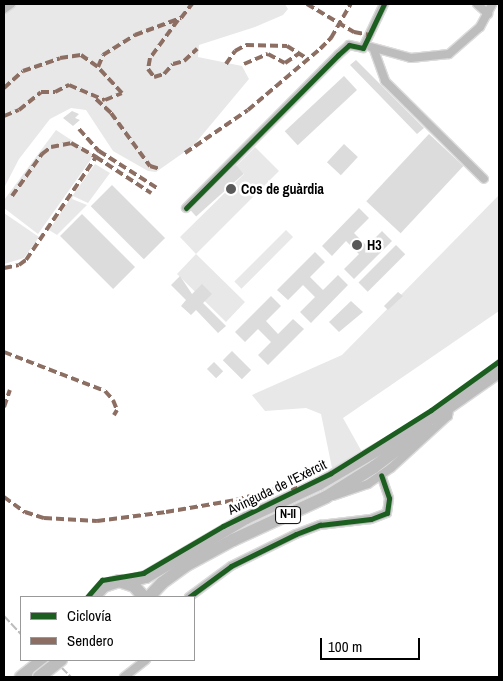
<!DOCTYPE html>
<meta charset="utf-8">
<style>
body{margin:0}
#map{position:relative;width:503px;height:681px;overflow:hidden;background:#fff;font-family:"Archivo Narrow",sans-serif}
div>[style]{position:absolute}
.green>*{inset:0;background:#e8e8e8;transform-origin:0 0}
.building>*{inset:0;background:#dcdcdc;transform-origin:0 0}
.roads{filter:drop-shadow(1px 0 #dbdbdb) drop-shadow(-1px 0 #dbdbdb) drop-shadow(0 1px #dbdbdb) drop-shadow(0 -1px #dbdbdb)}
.minor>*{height:8px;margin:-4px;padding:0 4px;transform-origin:4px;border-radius:4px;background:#bdbdbd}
.primary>*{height:12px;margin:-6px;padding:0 6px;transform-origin:6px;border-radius:6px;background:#bdbdbd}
.rail>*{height:2px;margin-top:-1px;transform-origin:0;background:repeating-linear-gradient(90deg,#bdbdbd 0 8px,transparent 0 10.5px)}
.bridges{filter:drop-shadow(1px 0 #dbdbdb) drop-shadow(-1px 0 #dbdbdb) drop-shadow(0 1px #dbdbdb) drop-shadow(0 -1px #dbdbdb)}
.primary-bridge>*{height:12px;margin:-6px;padding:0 6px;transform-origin:6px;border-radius:6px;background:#bdbdbd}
.quiet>*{height:4px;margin-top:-2px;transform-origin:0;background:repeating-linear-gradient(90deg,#8d6e63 0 8px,transparent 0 12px)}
.cycleway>*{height:5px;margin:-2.5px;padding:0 2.5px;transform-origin:2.5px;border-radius:2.5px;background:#1b5e20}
.dots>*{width:14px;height:14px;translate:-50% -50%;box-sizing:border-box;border:2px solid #fff;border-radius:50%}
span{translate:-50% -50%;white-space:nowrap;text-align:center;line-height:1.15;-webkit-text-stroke:5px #fff;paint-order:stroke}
.shield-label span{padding:1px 4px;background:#fff;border:1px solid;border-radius:4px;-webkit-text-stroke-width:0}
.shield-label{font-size:12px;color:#000;font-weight:700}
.poi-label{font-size:14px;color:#000;font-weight:700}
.left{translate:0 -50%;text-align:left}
.street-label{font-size:14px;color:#000}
.frame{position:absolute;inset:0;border:5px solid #000;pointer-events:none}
.legend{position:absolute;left:20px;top:596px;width:175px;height:65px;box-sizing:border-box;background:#fff;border:1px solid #999;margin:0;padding:6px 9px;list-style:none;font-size:15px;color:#000}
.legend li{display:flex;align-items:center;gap:10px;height:25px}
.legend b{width:25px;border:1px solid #999}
.scale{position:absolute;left:320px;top:638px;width:100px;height:22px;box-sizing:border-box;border:2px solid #000;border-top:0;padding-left:6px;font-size:15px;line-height:18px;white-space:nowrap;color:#000;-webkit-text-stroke:4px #fff;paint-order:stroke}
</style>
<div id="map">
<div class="green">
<i style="clip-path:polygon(17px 4px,285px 4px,288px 9px,283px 15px,255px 27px,199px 45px,198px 57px,242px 66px,249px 79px,193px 146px,156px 172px,148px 171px,113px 151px,86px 110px,71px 108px,50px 119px,19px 159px,4px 188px,4px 12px)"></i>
<i style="clip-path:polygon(56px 130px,94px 155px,38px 234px,4px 208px,4px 200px)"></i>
<i style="clip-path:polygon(255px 147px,279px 171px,196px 254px,245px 302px,226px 322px,177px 274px,196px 254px,180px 237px,244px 174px,236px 166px)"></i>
<i style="clip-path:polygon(95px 164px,110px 173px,88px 203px,73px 196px,72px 199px,87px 205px,57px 235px,49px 230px,73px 195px)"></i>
<i style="clip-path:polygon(499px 195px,499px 311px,343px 418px,362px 452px,332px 468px,321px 414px,306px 408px,265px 411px,252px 395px,342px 355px)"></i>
<i style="clip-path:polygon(4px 213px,39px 237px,24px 258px,4px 264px)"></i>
<i style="left:286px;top:230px;width:10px;height:73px;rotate:45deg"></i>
</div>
<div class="building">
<i style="clip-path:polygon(356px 60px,424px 128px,417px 134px,350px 65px)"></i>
<i style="left:344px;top:76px;width:19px;height:81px;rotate:47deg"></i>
<i style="clip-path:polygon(72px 111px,79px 114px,75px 118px,80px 120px,73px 126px,63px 118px)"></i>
<i style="left:429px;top:134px;width:47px;height:92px;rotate:43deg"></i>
<i style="left:344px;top:144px;width:19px;height:25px;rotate:43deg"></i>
<i style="left:235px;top:164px;width:13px;height:64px;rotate:48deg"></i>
<i style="left:112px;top:185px;width:75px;height:30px;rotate:45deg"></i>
<i style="clip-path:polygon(359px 208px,369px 218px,354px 233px,367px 246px,382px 231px,392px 241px,354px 279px,344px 269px,359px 254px,346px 241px,332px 256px,322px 246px)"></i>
<i style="left:82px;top:214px;width:75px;height:31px;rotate:45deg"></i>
<i style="left:396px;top:245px;width:13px;height:53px;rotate:45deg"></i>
<i style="clip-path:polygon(315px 252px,325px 262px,310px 277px,323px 290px,338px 275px,348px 285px,311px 323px,300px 312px,315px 297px,303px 285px,288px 300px,277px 290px)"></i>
<i style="clip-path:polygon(180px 276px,192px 294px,202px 284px,212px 294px,203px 303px,226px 326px,218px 333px,196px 310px,191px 315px,181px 306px,186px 300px,171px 285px)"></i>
<i style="clip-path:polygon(398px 292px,403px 296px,388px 310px,384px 306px)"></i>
<i style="clip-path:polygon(271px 296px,281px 306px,266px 321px,278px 334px,293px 319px,304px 329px,268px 365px,258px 355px,271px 342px,258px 329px,245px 342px,235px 332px)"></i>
<i style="clip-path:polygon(351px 301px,363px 312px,339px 332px,329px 322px)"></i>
<i style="left:232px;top:351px;width:27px;height:13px;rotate:45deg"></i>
<i style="left:214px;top:362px;width:13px;height:10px;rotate:45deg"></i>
</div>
<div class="roads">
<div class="minor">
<i style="left:477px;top:4px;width:15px;rotate:42deg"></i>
<i style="left:4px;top:9px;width:9px;rotate:-36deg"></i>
<i style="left:371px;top:47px;width:41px;rotate:15.4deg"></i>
<i style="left:411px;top:58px;width:38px;rotate:-6deg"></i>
<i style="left:449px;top:54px;width:41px;rotate:-41.1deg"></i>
<i style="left:480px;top:27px;width:26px;rotate:-62deg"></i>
<i style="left:374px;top:50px;width:33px;rotate:70deg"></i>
<i style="left:385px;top:81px;width:139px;rotate:44.7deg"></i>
<i style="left:186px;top:208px;width:216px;rotate:-45.2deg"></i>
<i style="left:338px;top:55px;width:15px;rotate:-42deg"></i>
<i style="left:349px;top:45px;width:14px;rotate:12deg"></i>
<i style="left:363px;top:48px;width:49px;rotate:-64.5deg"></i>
<i style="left:333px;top:496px;width:37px;rotate:-19deg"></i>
<i style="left:368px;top:484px;width:28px;rotate:-35deg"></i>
<i style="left:391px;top:468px;width:77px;rotate:-42.4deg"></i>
<i style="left:448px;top:416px;width:11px;rotate:-80deg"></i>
<i style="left:189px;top:597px;width:52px;rotate:-36.4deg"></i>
<i style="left:231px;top:566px;width:72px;rotate:-26.2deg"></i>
<i style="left:296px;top:534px;width:26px;rotate:-21deg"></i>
<i style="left:320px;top:525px;width:51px;rotate:-6.7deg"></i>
<i style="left:371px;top:519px;width:17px;rotate:-21deg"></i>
<i style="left:387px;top:513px;width:15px;rotate:-82deg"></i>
<i style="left:389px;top:498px;width:24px;rotate:-109deg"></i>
<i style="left:124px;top:677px;width:28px;rotate:-38deg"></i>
</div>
<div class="primary">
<i style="left:127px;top:582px;width:20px;rotate:-15deg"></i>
<i style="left:146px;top:577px;width:116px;rotate:-30.5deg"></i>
<i style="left:246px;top:518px;width:81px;rotate:-25deg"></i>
<i style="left:319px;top:484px;width:139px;rotate:-30.3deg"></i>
<i style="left:439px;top:414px;width:73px;rotate:-35deg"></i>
<i style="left:94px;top:597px;width:15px;rotate:-48deg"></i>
<i style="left:104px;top:586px;width:16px;rotate:-18deg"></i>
<i style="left:119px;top:581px;width:16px;rotate:18deg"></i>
<i style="left:134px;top:586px;width:15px;rotate:48deg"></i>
<i style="left:149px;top:597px;width:19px;rotate:-47deg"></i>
<i style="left:162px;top:583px;width:29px;rotate:-36deg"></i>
<i style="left:185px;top:566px;width:55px;rotate:-28.4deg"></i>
<i style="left:233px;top:540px;width:102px;rotate:-24.8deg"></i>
<i style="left:326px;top:497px;width:57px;rotate:-32deg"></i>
<i style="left:374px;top:467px;width:66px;rotate:-37deg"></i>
<i style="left:21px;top:677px;width:28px;rotate:-38deg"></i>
</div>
</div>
<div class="rail">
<i style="left:4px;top:616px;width:25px;rotate:47deg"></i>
<i style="left:54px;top:660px;width:24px;rotate:45deg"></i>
</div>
<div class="bridges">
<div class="primary-bridge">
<i style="left:39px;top:677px;width:28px;rotate:-38deg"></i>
</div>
</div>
<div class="quiet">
<i style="left:307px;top:4px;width:55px;rotate:30.8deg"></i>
<i style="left:354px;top:32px;width:16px;rotate:11deg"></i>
<i style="left:178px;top:20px;width:47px;rotate:126.4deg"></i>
<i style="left:150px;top:58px;width:11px;rotate:100deg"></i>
<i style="left:148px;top:69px;width:10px;rotate:53deg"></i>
<i style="left:154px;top:77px;width:10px;rotate:-17deg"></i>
<i style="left:164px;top:74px;width:13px;rotate:-48deg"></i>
<i style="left:173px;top:64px;width:11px;rotate:-15deg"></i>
<i style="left:184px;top:61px;width:18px;rotate:-43deg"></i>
<i style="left:226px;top:64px;width:16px;rotate:-55deg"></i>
<i style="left:235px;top:51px;width:13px;rotate:-29deg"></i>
<i style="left:246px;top:45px;width:41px;rotate:1.4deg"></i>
<i style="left:287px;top:46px;width:25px;rotate:32deg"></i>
<i style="left:244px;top:64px;width:26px;rotate:-23deg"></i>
<i style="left:268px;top:54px;width:19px;rotate:28deg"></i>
<i style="left:285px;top:63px;width:18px;rotate:-34deg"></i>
<i style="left:4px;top:88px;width:25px;rotate:-42deg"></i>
<i style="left:23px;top:71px;width:39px;rotate:-19deg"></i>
<i style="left:60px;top:58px;width:21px;rotate:-8deg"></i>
<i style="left:81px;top:55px;width:21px;rotate:35deg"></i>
<i style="left:96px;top:99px;width:21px;rotate:43deg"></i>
<i style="left:111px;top:113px;width:66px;rotate:53.7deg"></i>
<i style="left:150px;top:166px;width:10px;rotate:17deg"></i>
<i style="left:4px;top:116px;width:16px;rotate:-22deg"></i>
<i style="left:19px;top:110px;width:28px;rotate:-39deg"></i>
<i style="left:41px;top:92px;width:14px"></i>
<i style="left:55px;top:92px;width:16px;rotate:-27deg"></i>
<i style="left:69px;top:85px;width:39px;rotate:23deg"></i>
<i style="left:105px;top:100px;width:18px;rotate:-22deg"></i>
<i style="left:122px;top:93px;width:35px;rotate:-133deg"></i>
<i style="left:98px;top:67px;width:13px;rotate:-67deg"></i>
<i style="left:103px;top:55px;width:38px;rotate:-32deg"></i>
<i style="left:135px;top:35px;width:49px;rotate:-20.3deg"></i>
<i style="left:181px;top:18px;width:18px;rotate:-52deg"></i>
<i style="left:79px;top:129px;width:30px;rotate:48deg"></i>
<i style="left:99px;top:151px;width:69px;rotate:32.5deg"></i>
<i style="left:185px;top:153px;width:76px;rotate:-34.3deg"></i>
<i style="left:248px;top:110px;width:94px;rotate:-40.3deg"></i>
<i style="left:320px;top:49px;width:16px;rotate:-45deg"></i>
<i style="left:331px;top:38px;width:39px;rotate:-60deg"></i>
<i style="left:12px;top:196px;width:52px;rotate:-54.5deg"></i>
<i style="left:42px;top:154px;width:11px;rotate:-38deg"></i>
<i style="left:51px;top:147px;width:20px;rotate:-11deg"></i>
<i style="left:71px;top:143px;width:29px;rotate:29deg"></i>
<i style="left:4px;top:268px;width:15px;rotate:-11deg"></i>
<i style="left:19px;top:265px;width:9px;rotate:-36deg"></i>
<i style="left:26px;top:260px;width:125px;rotate:-55.8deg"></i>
<i style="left:96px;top:157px;width:66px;rotate:33.2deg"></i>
<i style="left:4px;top:352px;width:108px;rotate:21.1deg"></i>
<i style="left:105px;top:391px;width:12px;rotate:48deg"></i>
<i style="left:113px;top:400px;width:11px;rotate:68deg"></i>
<i style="left:117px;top:410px;width:6px;rotate:121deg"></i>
<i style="left:4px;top:407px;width:18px;rotate:-71deg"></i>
<i style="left:4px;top:497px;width:26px;rotate:36deg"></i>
<i style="left:25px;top:512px;width:20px;rotate:18deg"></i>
<i style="left:44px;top:518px;width:53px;rotate:3.2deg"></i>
<i style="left:97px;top:521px;width:70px;rotate:-7.4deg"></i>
<i style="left:166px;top:512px;width:71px;rotate:-9.7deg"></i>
<i style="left:236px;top:500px;width:45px;rotate:-15.6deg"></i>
<i style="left:279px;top:488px;width:18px"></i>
</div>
<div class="cycleway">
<i style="left:186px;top:208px;width:216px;rotate:-45.2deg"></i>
<i style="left:338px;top:55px;width:15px;rotate:-42deg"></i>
<i style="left:349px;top:45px;width:14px;rotate:12deg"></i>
<i style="left:363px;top:48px;width:49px;rotate:-64.5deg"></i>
<i style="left:87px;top:597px;width:23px;rotate:-49deg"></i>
<i style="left:102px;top:580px;width:42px;rotate:-9.7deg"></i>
<i style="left:143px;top:573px;width:93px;rotate:-30.4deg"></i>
<i style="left:223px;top:526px;width:120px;rotate:-26.1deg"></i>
<i style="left:331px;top:473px;width:118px;rotate:-32.2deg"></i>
<i style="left:431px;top:410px;width:84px;rotate:-35.8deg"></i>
<i style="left:189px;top:597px;width:52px;rotate:-36.4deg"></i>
<i style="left:231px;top:566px;width:72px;rotate:-26.2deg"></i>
<i style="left:296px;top:534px;width:26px;rotate:-21deg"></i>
<i style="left:320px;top:525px;width:51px;rotate:-6.7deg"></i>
<i style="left:371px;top:519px;width:17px;rotate:-21deg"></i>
<i style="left:387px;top:513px;width:15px;rotate:-82deg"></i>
<i style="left:389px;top:498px;width:24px;rotate:-109deg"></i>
</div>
<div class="dots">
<i style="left:231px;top:189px;background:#595959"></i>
<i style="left:357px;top:245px;background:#595959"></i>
</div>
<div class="shield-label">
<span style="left:288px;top:515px">N-II</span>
</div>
<div class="poi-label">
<span class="left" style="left:241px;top:189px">Cos de guàrdia</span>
<span class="left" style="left:367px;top:245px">H3</span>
</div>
<div class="street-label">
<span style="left:277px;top:487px;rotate:-26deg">Avinguda de l'Exèrcit</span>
</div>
<div class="frame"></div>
<ul class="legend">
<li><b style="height:6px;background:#1b5e20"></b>Ciclovía</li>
<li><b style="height:6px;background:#8d6e63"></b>Sendero</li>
</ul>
<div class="scale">100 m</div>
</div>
